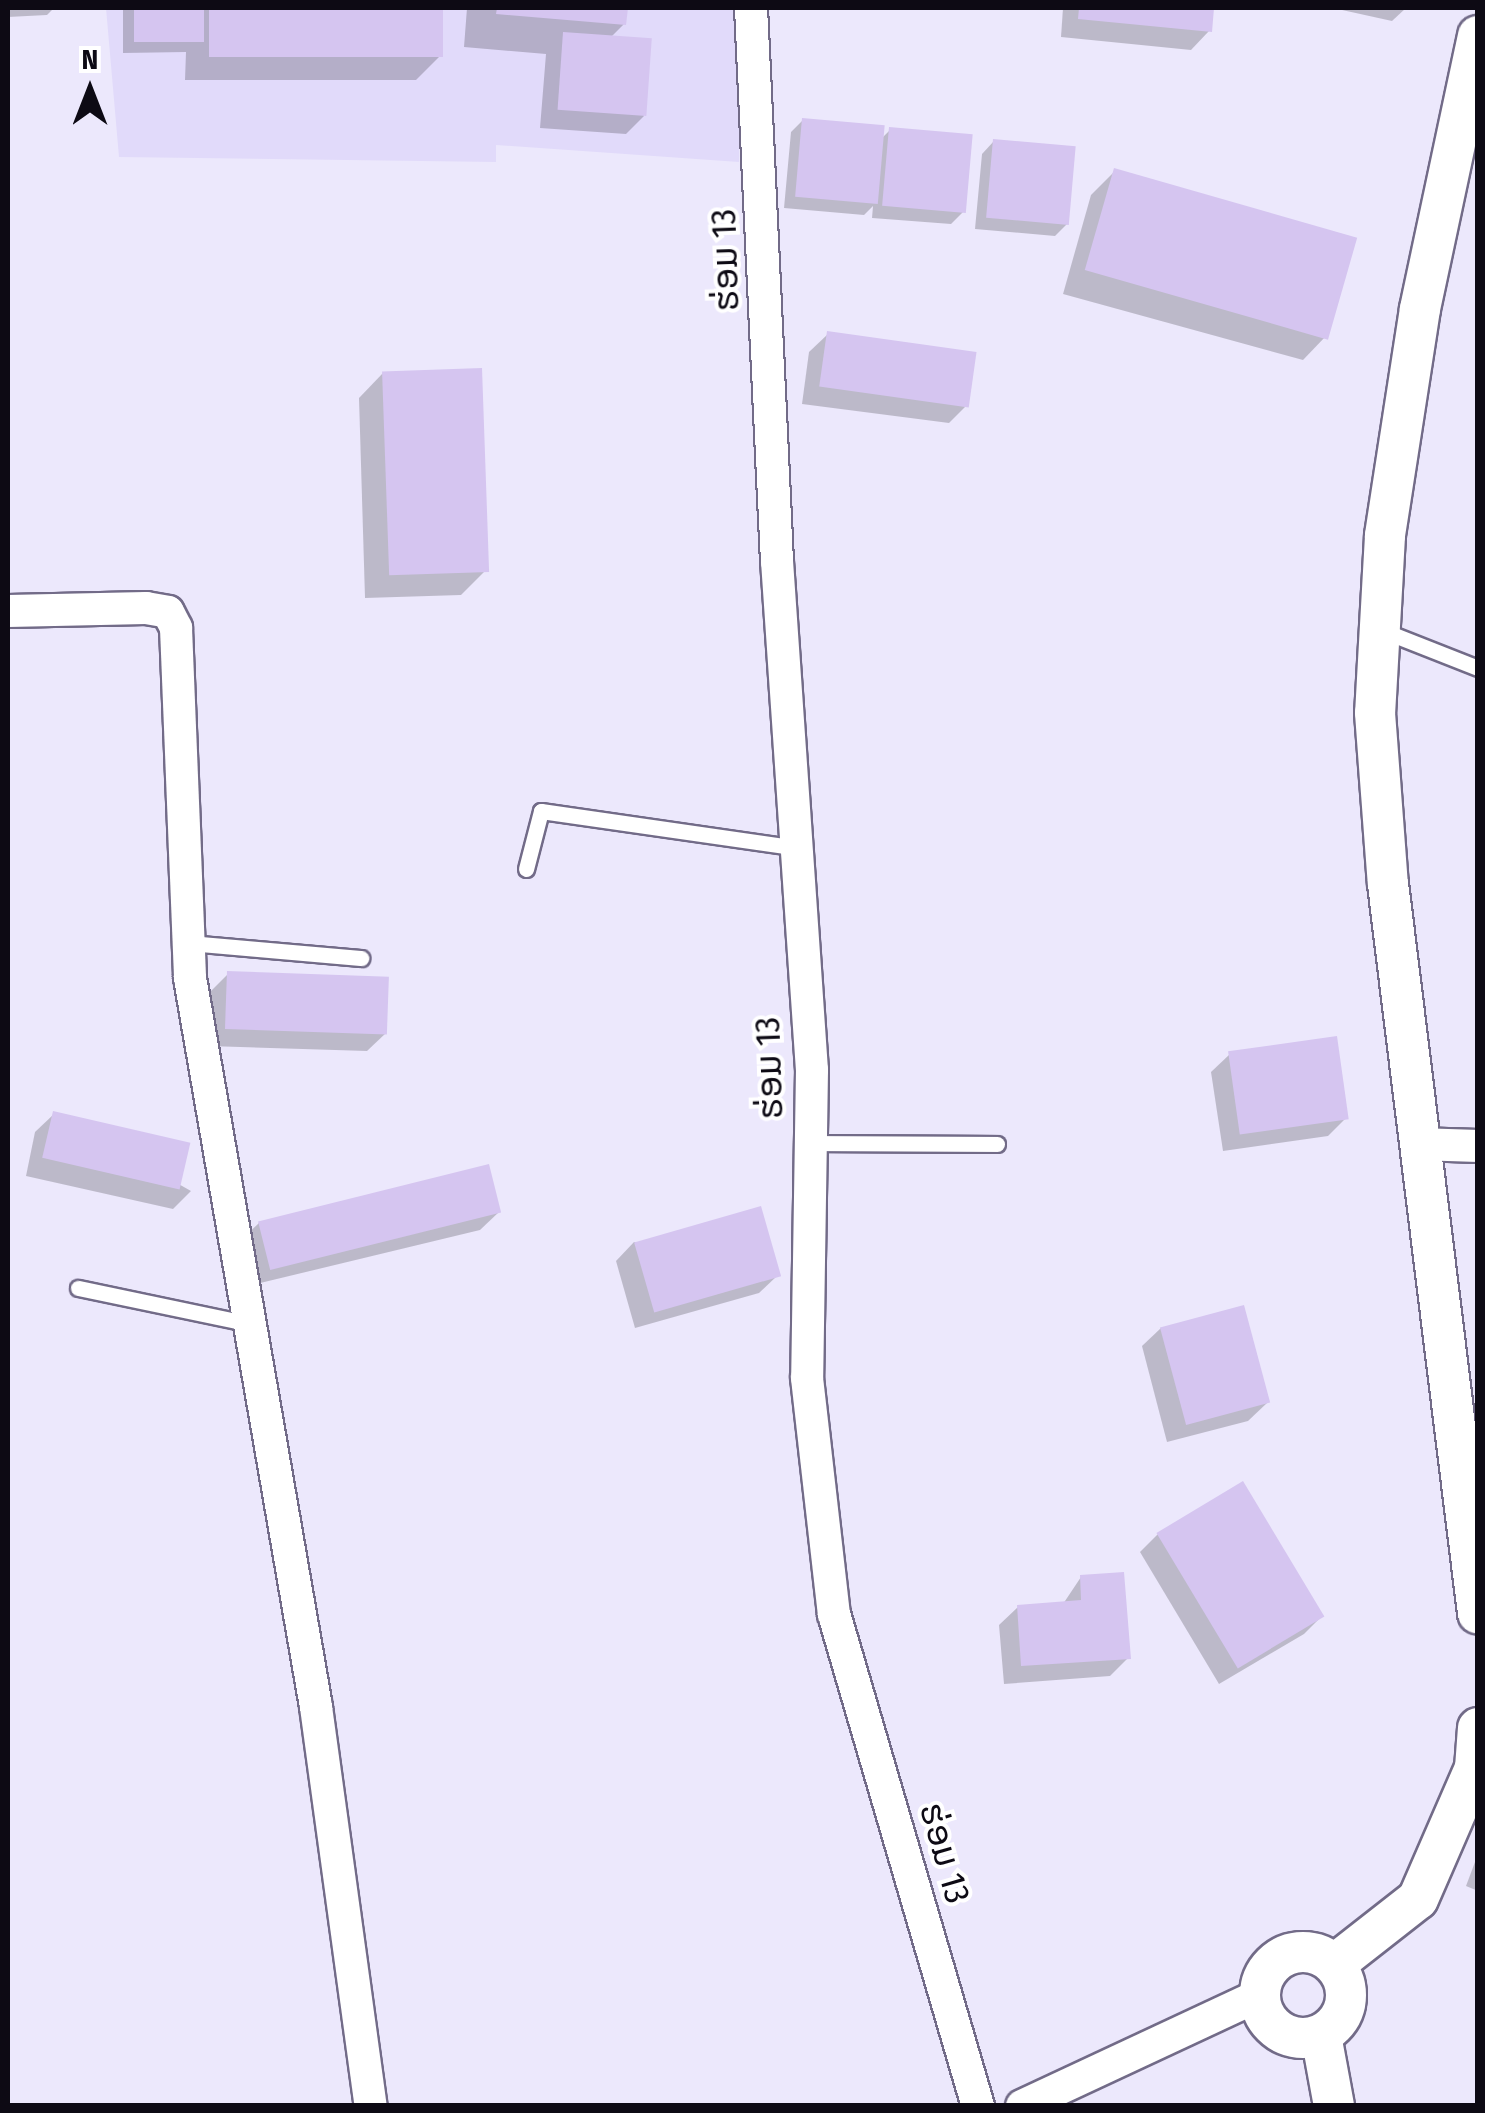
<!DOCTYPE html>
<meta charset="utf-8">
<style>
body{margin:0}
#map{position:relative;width:1485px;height:2113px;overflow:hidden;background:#ece8fc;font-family:"Fira Sans Condensed","Noto Sans Lao",sans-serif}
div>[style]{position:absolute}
.built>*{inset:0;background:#e1dafa}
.shadow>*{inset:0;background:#0003}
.building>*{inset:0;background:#d5c5f0;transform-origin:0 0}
.roads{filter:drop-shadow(2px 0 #726b88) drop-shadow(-2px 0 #726b88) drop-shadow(0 2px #726b88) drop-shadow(0 -2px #726b88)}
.service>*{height:15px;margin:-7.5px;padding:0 7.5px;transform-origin:7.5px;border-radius:7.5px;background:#fff}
.minor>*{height:32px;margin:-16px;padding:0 16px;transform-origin:16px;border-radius:16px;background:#fff}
.tertiary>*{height:40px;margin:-20px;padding:0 20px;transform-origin:20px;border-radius:20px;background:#fff}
.tertiary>.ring{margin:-20px;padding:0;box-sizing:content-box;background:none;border:40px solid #fff;border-radius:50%}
span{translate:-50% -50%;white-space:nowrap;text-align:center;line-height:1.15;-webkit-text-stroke:8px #fff;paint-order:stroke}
.street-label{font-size:35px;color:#0d0a14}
.frame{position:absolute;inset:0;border:10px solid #0d0a14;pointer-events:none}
.north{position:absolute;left:40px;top:40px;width:100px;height:100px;-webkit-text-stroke:8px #fff;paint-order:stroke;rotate:0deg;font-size:28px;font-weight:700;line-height:40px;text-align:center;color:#0d0a14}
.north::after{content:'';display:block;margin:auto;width:35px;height:45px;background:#0d0a14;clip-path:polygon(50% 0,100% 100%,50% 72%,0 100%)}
</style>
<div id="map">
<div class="built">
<i style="clip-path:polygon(106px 8px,740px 8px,739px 162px,496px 145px,496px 162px,119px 157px)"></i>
</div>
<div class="shadow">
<i style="clip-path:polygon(8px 8px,54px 8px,47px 15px,8px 17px)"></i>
<i style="clip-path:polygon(123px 8px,440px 8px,440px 56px,416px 80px,185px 80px,186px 52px,123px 53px)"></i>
<i style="clip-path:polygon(467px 8px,625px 8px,624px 24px,610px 38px,644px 116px,626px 134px,540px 128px,546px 54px,464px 47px)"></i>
<i style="clip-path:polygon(1063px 8px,1212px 8px,1209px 31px,1191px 50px,1061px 37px)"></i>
<i style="clip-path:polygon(1333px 8px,1406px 8px,1392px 21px)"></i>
<i style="clip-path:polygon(803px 120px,881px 139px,890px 130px,963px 212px,951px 224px,872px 218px,873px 206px,864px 215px,784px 208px,791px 132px)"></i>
<i style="clip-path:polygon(994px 141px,1067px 224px,1055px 236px,975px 229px,982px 154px)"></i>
<i style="clip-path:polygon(1115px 171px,1327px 335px,1303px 360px,1063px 294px,1091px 195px)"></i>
<i style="clip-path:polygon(828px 334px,968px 404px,949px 423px,802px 404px,809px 352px)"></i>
<i style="clip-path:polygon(383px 373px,485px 571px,461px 595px,365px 598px,359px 398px)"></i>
<i style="clip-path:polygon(228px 974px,386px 1033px,367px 1051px,208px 1046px,210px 992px)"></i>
<i style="clip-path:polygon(1230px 1054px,1346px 1118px,1328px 1136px,1223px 1151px,1211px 1072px)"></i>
<i style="clip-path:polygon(54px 1114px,191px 1191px,173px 1209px,26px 1176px,35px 1132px)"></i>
<i style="clip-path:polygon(499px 1212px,480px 1230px,252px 1285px,241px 1240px,260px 1222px)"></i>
<i style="clip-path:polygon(634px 1242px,778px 1275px,759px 1293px,635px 1328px,616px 1261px)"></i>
<i style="clip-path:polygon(1161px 1328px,1267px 1403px,1248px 1421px,1167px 1442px,1142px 1346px)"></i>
<i style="clip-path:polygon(1158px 1534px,1322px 1616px,1304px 1634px,1219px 1684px,1140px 1552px)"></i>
<i style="clip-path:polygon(1081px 1577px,1128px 1658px,1110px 1676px,1004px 1684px,999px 1625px,1018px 1607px,1063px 1604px)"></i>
<i style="clip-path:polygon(1478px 1854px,1478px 1891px,1466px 1886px)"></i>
</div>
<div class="building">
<i style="left:134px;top:8px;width:70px;height:34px"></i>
<i style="left:209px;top:8px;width:234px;height:49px"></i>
<i style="clip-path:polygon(497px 8px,628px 8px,626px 25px,496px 14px)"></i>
<i style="clip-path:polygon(1079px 8px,1214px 8px,1212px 32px,1078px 19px)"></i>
<i style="left:563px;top:32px;width:89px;height:78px;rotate:4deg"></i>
<i style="left:802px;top:118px;width:83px;height:79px;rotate:5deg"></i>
<i style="left:889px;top:127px;width:84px;height:79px;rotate:5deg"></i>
<i style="left:993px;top:139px;width:83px;height:79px;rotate:5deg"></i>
<i style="left:1114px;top:168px;width:253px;height:106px;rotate:16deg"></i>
<i style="left:827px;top:331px;width:151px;height:56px;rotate:8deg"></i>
<i style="left:482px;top:368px;width:204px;height:100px;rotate:88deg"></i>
<i style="left:227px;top:971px;width:162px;height:58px;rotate:2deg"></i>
<i style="left:1337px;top:1036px;width:84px;height:110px;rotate:82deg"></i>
<i style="left:53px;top:1111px;width:141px;height:48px;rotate:13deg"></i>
<i style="left:489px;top:1164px;width:50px;height:238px;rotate:76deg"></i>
<i style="left:761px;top:1206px;width:73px;height:132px;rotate:74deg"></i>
<i style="left:1244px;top:1305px;width:101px;height:87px;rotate:75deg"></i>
<i style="left:1243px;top:1481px;width:158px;height:101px;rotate:59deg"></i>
<i style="clip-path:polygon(1124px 1572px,1131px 1659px,1021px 1666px,1017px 1605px,1081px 1600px,1080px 1575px)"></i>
</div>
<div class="roads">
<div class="service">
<i style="left:1384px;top:631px;width:101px;rotate:21.5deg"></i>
<i style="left:526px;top:869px;width:60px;rotate:-75.5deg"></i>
<i style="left:541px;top:811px;width:259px;rotate:8.2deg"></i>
<i style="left:188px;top:943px;width:174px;rotate:5deg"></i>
<i style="left:811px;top:1143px;width:186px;rotate:0.3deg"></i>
<i style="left:78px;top:1288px;width:176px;rotate:11.8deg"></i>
</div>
<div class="minor">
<i style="left:751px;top:8px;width:554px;rotate:87.31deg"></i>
<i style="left:777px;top:561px;width:510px;rotate:86.07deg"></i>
<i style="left:812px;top:1070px;width:308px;rotate:90.9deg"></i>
<i style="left:807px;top:1378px;width:238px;rotate:83.5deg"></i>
<i style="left:834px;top:1614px;width:513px;rotate:73.69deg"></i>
<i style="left:8px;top:611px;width:138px;rotate:-1.2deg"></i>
<i style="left:146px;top:608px;width:22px;rotate:10deg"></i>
<i style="left:168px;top:612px;width:18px;rotate:63deg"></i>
<i style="left:176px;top:628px;width:350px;rotate:87.7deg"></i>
<i style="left:190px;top:978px;width:740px;rotate:80.19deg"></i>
<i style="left:316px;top:1707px;width:403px;rotate:82.2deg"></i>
<i style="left:1418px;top:1144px;width:60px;rotate:1.9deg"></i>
<i style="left:1022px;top:2106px;width:263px;rotate:-25deg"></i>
</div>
<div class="tertiary">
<i style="left:1478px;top:36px;width:279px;rotate:102deg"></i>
<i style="left:1420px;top:309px;width:230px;rotate:98.8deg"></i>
<i style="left:1385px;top:536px;width:177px;rotate:93.2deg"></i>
<i style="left:1375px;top:713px;width:171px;rotate:85.7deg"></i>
<i style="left:1388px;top:884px;width:735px;rotate:82.96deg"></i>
<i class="ring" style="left:1260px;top:1952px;width:46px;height:46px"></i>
<i style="left:1335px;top:1964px;width:105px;rotate:-38.1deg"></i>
<i style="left:1418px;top:1899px;width:143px;rotate:-66.5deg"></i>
<i style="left:1475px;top:1768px;width:40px;rotate:-85.7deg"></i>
<i style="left:1321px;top:2035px;width:72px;rotate:79.6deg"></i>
</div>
</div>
<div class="street-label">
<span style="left:725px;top:260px;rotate:-92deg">ຮ່ອມ 13</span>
<span style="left:769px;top:1068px;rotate:-92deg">ຮ່ອມ 13</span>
<span style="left:945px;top:1853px;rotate:74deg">ຮ່ອມ 13</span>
</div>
<div class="frame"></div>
<div class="north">N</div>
</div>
